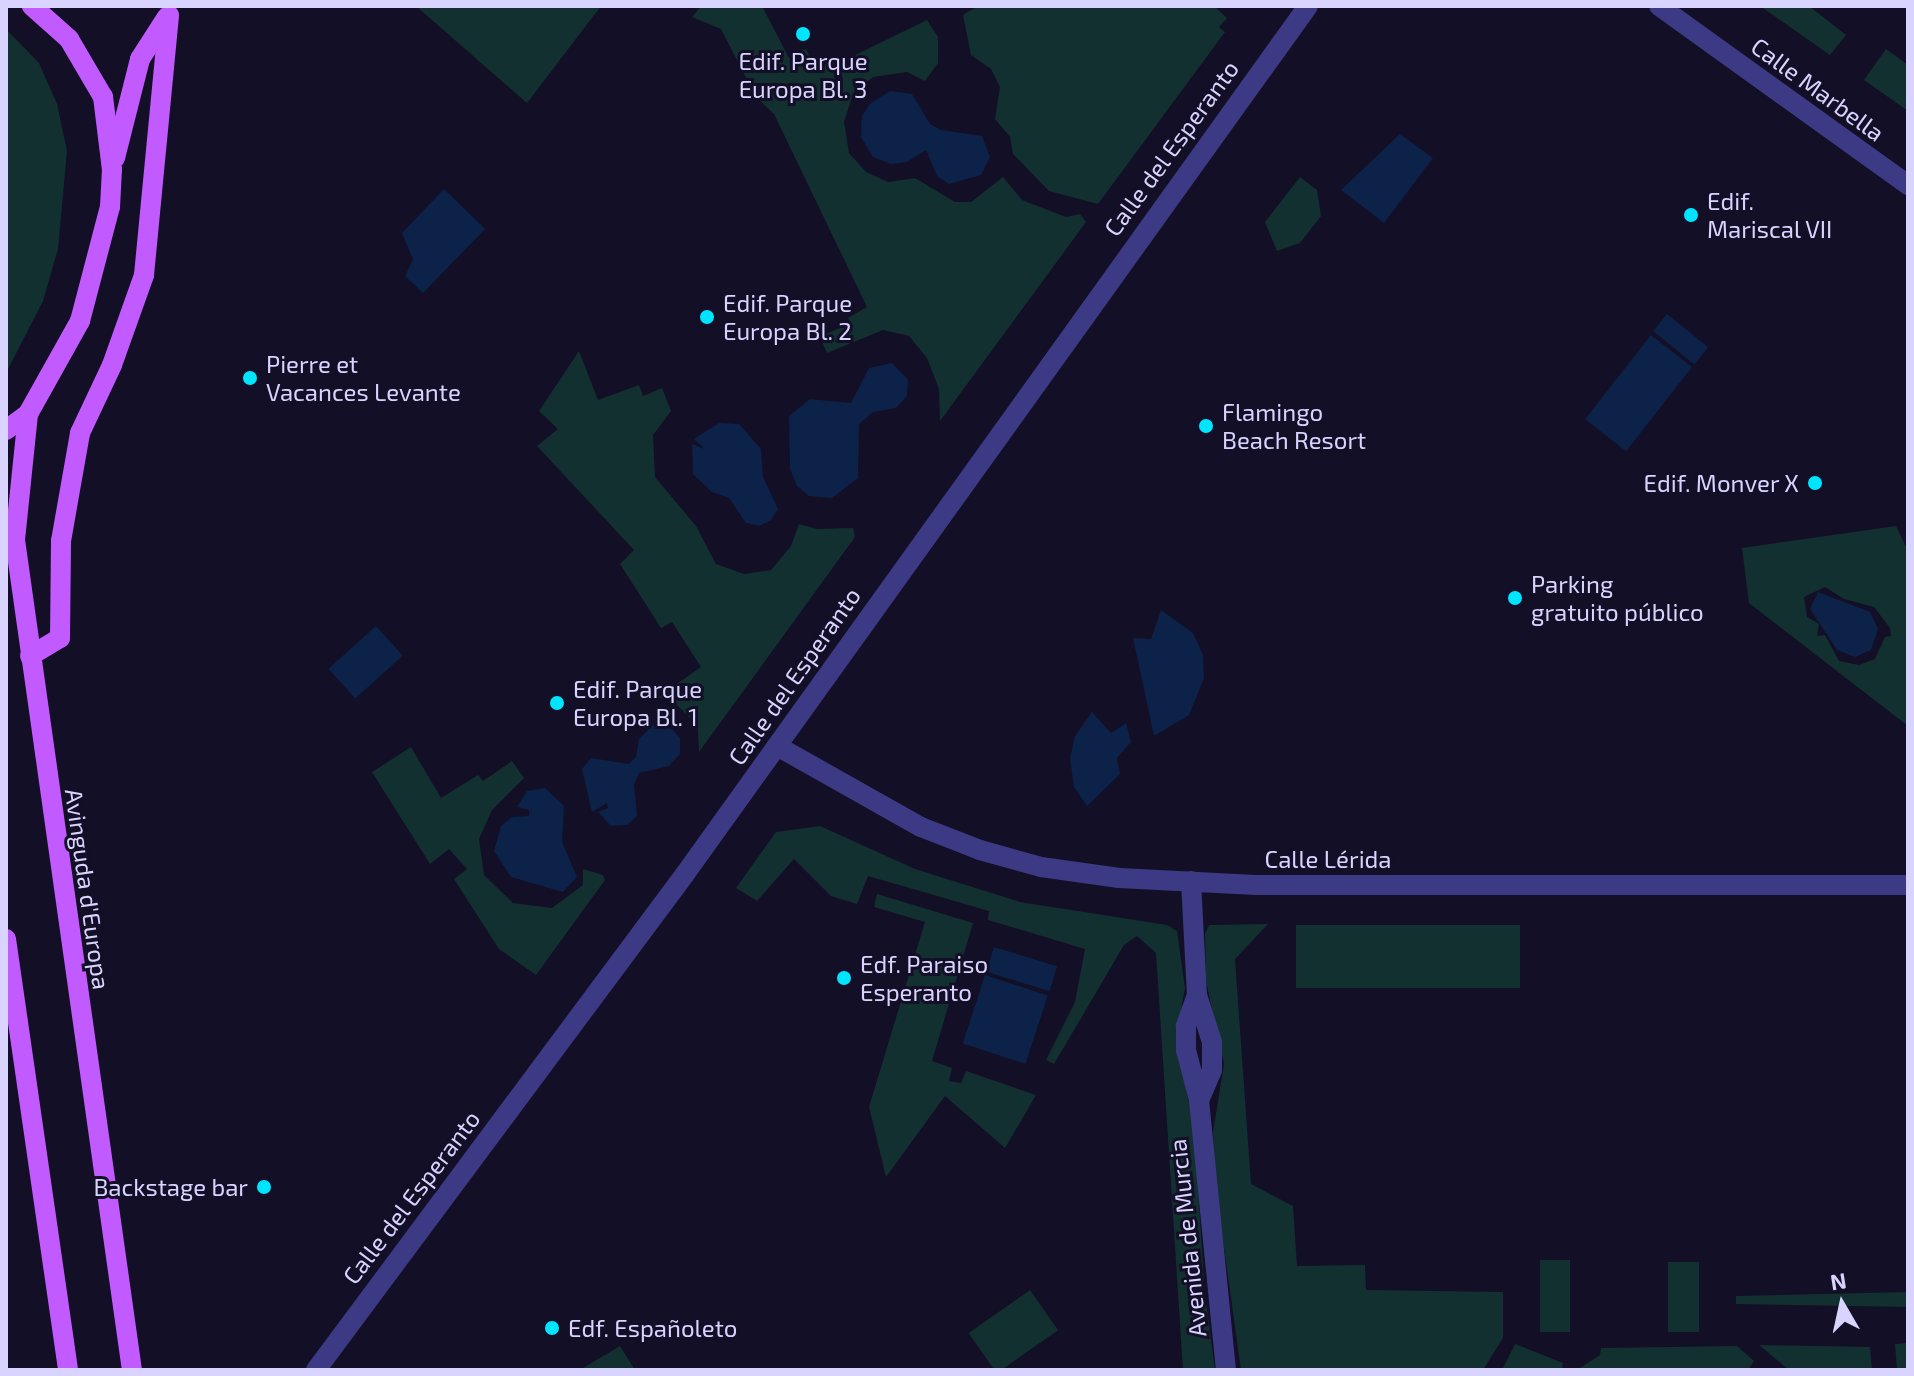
<!DOCTYPE html>
<meta charset="utf-8">
<style>
body{margin:0}
#map{position:relative;width:1914px;height:1376px;overflow:hidden;background:#130f26;font-family:"Exo 2",sans-serif}
div>[style]{position:absolute}
.green>*{inset:0;background:#12302f;transform-origin:0 0}
.water>*{inset:0;background:#0c2248;transform-origin:0 0}
.minor>*{height:20px;margin:-10px;padding:0 10px;transform-origin:10px;border-radius:10px;background:#3d3a85}
.major>*{height:20px;margin:-10px;padding:0 10px;transform-origin:10px;border-radius:10px;background:#c25bff}
.dots>*{width:22px;height:22px;translate:-50% -50%;box-sizing:border-box;border:4px solid #130f26;border-radius:50%}
span{translate:-50% -50%;white-space:nowrap;text-align:center;line-height:1.15;-webkit-text-stroke:6px #130f26;paint-order:stroke}
.poi-label{font-size:24px;color:#d9d4ff}
.left{translate:0 -50%;text-align:left}
.right{translate:-100% -50%;text-align:right}
.street-label{font-size:24px;color:#d9d4ff}
.frame{position:absolute;inset:0;border:8px solid #d9d4ff;pointer-events:none}
.north{position:absolute;left:1802px;top:1264px;width:80px;height:80px;-webkit-text-stroke:6px #130f26;paint-order:stroke;rotate:351deg;font-size:22px;font-weight:700;line-height:32px;text-align:center;color:#d9d4ff}
.north::after{content:'';display:block;margin:auto;width:28px;height:36px;background:#d9d4ff;clip-path:polygon(50% 0,100% 100%,50% 72%,0 100%)}
</style>
<div id="map">
<div class="green">
<i style="clip-path:polygon(416px 6px,601px 6px,527px 103px)"></i>
<i style="clip-path:polygon(701px 6px,762px 6px,789px 58px,806px 49px,815px 66px,849px 58px,927px 20px,938px 37px,938px 63px,925px 81px,907px 72px,873px 77px,853px 94px,844px 122px,849px 153px,866px 172px,888px 182px,915px 178px,955px 202px,971px 202px,1003px 177px,1022px 200px,1066px 217px,1080px 214px,1086px 222px,940px 421px,939px 389px,927px 358px,909px 336px,883px 330px,827px 353px,820px 337px,850px 323px,848px 318px,867px 307px,774px 114px,756px 97px,721px 29px,692px 17px)"></i>
<i style="clip-path:polygon(978px 6px,1214px 6px,1227px 18px,1219px 27px,1225px 32px,1098px 204px,1049px 191px,1013px 154px,1010px 137px,995px 119px,1000px 87px,991px 69px,971px 55px,963px 15px)"></i>
<i style="clip-path:polygon(1760px 6px,1809px 6px,1846px 35px,1830px 55px)"></i>
<i style="clip-path:polygon(6px 29px,39px 63px,57px 104px,67px 151px,58px 249px,43px 301px,6px 373px)"></i>
<i style="clip-path:polygon(1886px 49px,1908px 65px,1908px 111px,1864px 80px)"></i>
<i style="clip-path:polygon(1300px 177px,1317px 190px,1321px 216px,1300px 243px,1277px 251px,1265px 222px)"></i>
<i style="clip-path:polygon(579px 351px,598px 400px,639px 385px,643px 396px,662px 388px,671px 411px,653px 435px,655px 477px,696px 526px,716px 564px,744px 574px,771px 570px,791px 546px,799px 524px,817px 529px,853px 528px,855px 537px,699px 752px,698px 730px,690px 718px,675px 703px,658px 697px,701px 667px,672px 622px,661px 628px,620px 564px,634px 550px,537px 446px,558px 429px,539px 411px)"></i>
<i style="clip-path:polygon(evenodd,1896px 526px,1908px 551px,1908px 726px,1749px 603px,1742px 548px,1896px 526px,1825px 587px,1844px 599px,1874px 607px,1890px 628px,1891px 636px,1885px 637px,1875px 659px,1859px 665px,1839px 661px,1825px 635px,1817px 636px,1819px 624px,1807px 617px,1804px 597px,1825px 587px)"></i>
<i style="clip-path:polygon(411px 747px,441px 798px,478px 775px,483px 781px,512px 761px,524px 778px,492px 810px,479px 839px,484px 875px,513px 903px,552px 908px,583px 885px,583px 869px,603px 875px,605px 880px,536px 975px,499px 949px,454px 879px,467px 869px,449px 849px,430px 864px,372px 772px)"></i>
<i style="clip-path:polygon(820px 826px,915px 869px,1020px 902px,1167px 925px,1177px 931px,1185px 988px,1176px 1037px,1194px 1128px,1205px 1295px,1215px 1370px,1183px 1370px,1156px 953px,1137px 936px,1124px 945px,1054px 1064px,1046px 1060px,1075px 1002px,1085px 949px,988px 920px,989px 911px,868px 876px,857px 904px,831px 896px,794px 859px,757px 901px,736px 888px,776px 832px)"></i>
<i style="clip-path:polygon(877px 894px,973px 923px,932px 1061px,952px 1068px,949px 1081px,961px 1083px,966px 1071px,1036px 1095px,1005px 1148px,945px 1096px,886px 1177px,869px 1107px,925px 922px,874px 907px)"></i>
<i style="clip-path:polygon(1268px 924px,1235px 959px,1251px 1184px,1293px 1206px,1297px 1266px,1365px 1265px,1366px 1290px,1503px 1292px,1503px 1338px,1483px 1370px,1241px 1370px,1215px 1183px,1213px 1132px,1224px 1064px,1206px 981px,1205px 934px,1209px 925px)"></i>
<i style="left:1296px;top:925px;width:224px;height:63px"></i>
<i style="left:1540px;top:1260px;width:30px;height:72px"></i>
<i style="left:1699px;top:1262px;width:70px;height:31px;rotate:90deg"></i>
<i style="left:1030px;top:1290px;width:49px;height:75px;rotate:55deg"></i>
<i style="clip-path:polygon(1908px 1292px,1908px 1307px,1736px 1304px,1736px 1296px)"></i>
<i style="clip-path:polygon(1908px 1343px,1908px 1370px,1897px 1370px,1895px 1344px)"></i>
<i style="clip-path:polygon(1515px 1344px,1563px 1363px,1562px 1370px,1502px 1370px)"></i>
<i style="clip-path:polygon(1759px 1345px,1870px 1347px,1872px 1370px,1789px 1370px)"></i>
<i style="clip-path:polygon(620px 1346px,635px 1370px,583px 1368px)"></i>
<i style="clip-path:polygon(1737px 1346px,1754px 1361px,1748px 1370px,1577px 1370px,1600px 1355px,1601px 1348px)"></i>
</div>
<div class="water">
<i style="clip-path:polygon(890px 91px,912px 94px,930px 124px,941px 130px,982px 136px,990px 157px,981px 175px,949px 184px,937px 176px,926px 150px,907px 162px,891px 164px,873px 157px,861px 137px,862px 116px,870px 104px)"></i>
<i style="clip-path:polygon(1400px 134px,1433px 158px,1384px 223px,1341px 190px)"></i>
<i style="clip-path:polygon(444px 189px,485px 229px,423px 293px,405px 276px,413px 259px,402px 233px)"></i>
<i style="left:1667px;top:314px;width:53px;height:22px;rotate:39deg"></i>
<i style="left:1651px;top:335px;width:52px;height:107px;rotate:38deg"></i>
<i style="clip-path:polygon(892px 363px,908px 380px,907px 396px,896px 408px,873px 412px,859px 424px,858px 478px,832px 498px,809px 496px,797px 486px,790px 469px,789px 416px,810px 399px,851px 403px,869px 368px)"></i>
<i style="clip-path:polygon(719px 423px,739px 424px,761px 449px,763px 477px,778px 509px,771px 520px,759px 526px,746px 523px,729px 498px,712px 492px,693px 474px,692px 444px,705px 449px,694px 439px)"></i>
<i style="clip-path:polygon(1818px 592px,1870px 612px,1878px 629px,1871px 650px,1855px 657px,1837px 650px,1810px 609px)"></i>
<i style="clip-path:polygon(1161px 610px,1193px 633px,1203px 655px,1204px 678px,1189px 715px,1154px 736px,1133px 638px,1151px 639px)"></i>
<i style="left:376px;top:626px;width:40px;height:64px;rotate:48deg"></i>
<i style="clip-path:polygon(1092px 712px,1111px 733px,1126px 723px,1131px 742px,1117px 758px,1120px 774px,1087px 806px,1074px 787px,1070px 758px,1075px 736px)"></i>
<i style="clip-path:polygon(653px 725px,672px 729px,680px 738px,680px 754px,669px 766px,639px 773px,634px 785px,637px 816px,627px 825px,611px 826px,598px 812px,608px 808px,607px 803px,592px 812px,582px 769px,591px 758px,629px 764px,636px 757px,639px 739px)"></i>
<i style="clip-path:polygon(545px 788px,564px 806px,562px 842px,577px 877px,563px 892px,511px 877px,494px 851px,501px 826px,512px 817px,529px 816px,529px 810px,517px 807px,527px 791px)"></i>
<i style="left:994px;top:947px;width:66px;height:26px;rotate:17deg"></i>
<i style="left:985px;top:975px;width:66px;height:72px;rotate:18deg"></i>
</div>
<div class="minor">
<i style="left:1659px;top:6px;width:307px;rotate:35.7deg"></i>
<i style="left:777px;top:746px;width:165px;rotate:29.4deg"></i>
<i style="left:921px;top:827px;width:63px;rotate:21.3deg"></i>
<i style="left:980px;top:850px;width:63px;rotate:15.6deg"></i>
<i style="left:1041px;top:867px;width:79px;rotate:8deg"></i>
<i style="left:1119px;top:878px;width:137px;rotate:2.9deg"></i>
<i style="left:1256px;top:885px;width:652px"></i>
<i style="left:1191px;top:881px;width:114px;rotate:87deg"></i>
<i style="left:1197px;top:995px;width:33px;rotate:110deg"></i>
<i style="left:1186px;top:1026px;width:24px;rotate:90deg"></i>
<i style="left:1186px;top:1050px;width:52px;rotate:75.4deg"></i>
<i style="left:1199px;top:1100px;width:271px;rotate:84.3deg"></i>
<i style="left:1197px;top:995px;width:49px;rotate:72.3deg"></i>
<i style="left:1212px;top:1042px;width:28px;rotate:90deg"></i>
<i style="left:1212px;top:1070px;width:33px;rotate:113deg"></i>
<i style="left:316px;top:1370px;width:618px;rotate:-53.35deg"></i>
<i style="left:685px;top:874px;width:1068px;rotate:-54.33deg"></i>
</div>
<div class="major">
<i style="left:115px;top:158px;width:102px;rotate:-75.8deg"></i>
<i style="left:140px;top:59px;width:50px;rotate:-57.3deg"></i>
<i style="left:28px;top:414px;width:127px;rotate:95.9deg"></i>
<i style="left:15px;top:540px;width:838px;rotate:81.98deg"></i>
<i style="left:6px;top:430px;width:27px;rotate:-36deg"></i>
<i style="left:28px;top:414px;width:107px;rotate:-60.8deg"></i>
<i style="left:80px;top:321px;width:118px;rotate:-75.3deg"></i>
<i style="left:110px;top:207px;width:37px;rotate:-87deg"></i>
<i style="left:112px;top:170px;width:74px;rotate:-97deg"></i>
<i style="left:103px;top:97px;width:67px;rotate:-120.4deg"></i>
<i style="left:69px;top:39px;width:50px;rotate:-138.3deg"></i>
<i style="left:30px;top:656px;width:35px;rotate:-31deg"></i>
<i style="left:60px;top:638px;width:97px;rotate:-89.4deg"></i>
<i style="left:61px;top:541px;width:110px;rotate:-80deg"></i>
<i style="left:80px;top:433px;width:75px;rotate:-64.8deg"></i>
<i style="left:112px;top:365px;width:96px;rotate:-70.4deg"></i>
<i style="left:144px;top:275px;width:261px;rotate:-84.5deg"></i>
<i style="left:6px;top:939px;width:435px;rotate:81.8deg"></i>
</div>
<div class="dots">
<i style="left:803px;top:34px;background:#00e5ff"></i>
<i style="left:1691px;top:215px;background:#00e5ff"></i>
<i style="left:707px;top:317px;background:#00e5ff"></i>
<i style="left:250px;top:378px;background:#00e5ff"></i>
<i style="left:1206px;top:426px;background:#00e5ff"></i>
<i style="left:1815px;top:483px;background:#00e5ff"></i>
<i style="left:1515px;top:598px;background:#00e5ff"></i>
<i style="left:557px;top:703px;background:#00e5ff"></i>
<i style="left:844px;top:978px;background:#00e5ff"></i>
<i style="left:264px;top:1187px;background:#00e5ff"></i>
<i style="left:552px;top:1328px;background:#00e5ff"></i>
</div>
<div class="poi-label">
<span style="left:803px;top:75px">Edif. Parque<br>Europa Bl. 3</span>
<span class="left" style="left:1707px;top:215px">Edif.<br>Mariscal VII</span>
<span class="left" style="left:723px;top:317px">Edif. Parque<br>Europa Bl. 2</span>
<span class="left" style="left:266px;top:378px">Pierre et<br>Vacances Levante</span>
<span class="left" style="left:1222px;top:426px">Flamingo<br>Beach Resort</span>
<span class="right" style="left:1799px;top:483px">Edif. Monver X</span>
<span class="left" style="left:1531px;top:598px">Parking<br>gratuito público</span>
<span class="left" style="left:573px;top:703px">Edif. Parque<br>Europa Bl. 1</span>
<span class="left" style="left:860px;top:978px">Edf. Paraiso<br>Esperanto</span>
<span class="right" style="left:248px;top:1187px">Backstage bar</span>
<span class="left" style="left:568px;top:1328px">Edf. Españoleto</span>
</div>
<div class="street-label">
<span style="left:1818px;top:89px;rotate:36deg">Calle Marbella</span>
<span style="left:1171px;top:148px;rotate:-54deg">Calle del Esperanto</span>
<span style="left:794px;top:676px;rotate:-55deg">Calle del Esperanto</span>
<span style="left:1328px;top:859px">Calle Lérida</span>
<span style="left:88px;top:889px;rotate:82deg">Avinguda d'Europa</span>
<span style="left:411px;top:1197px;rotate:-53deg">Calle del Esperanto</span>
<span style="left:1187px;top:1238px;rotate:-96deg">Avenida de Murcia</span>
</div>
<div class="frame"></div>
<div class="north">N</div>
</div>
